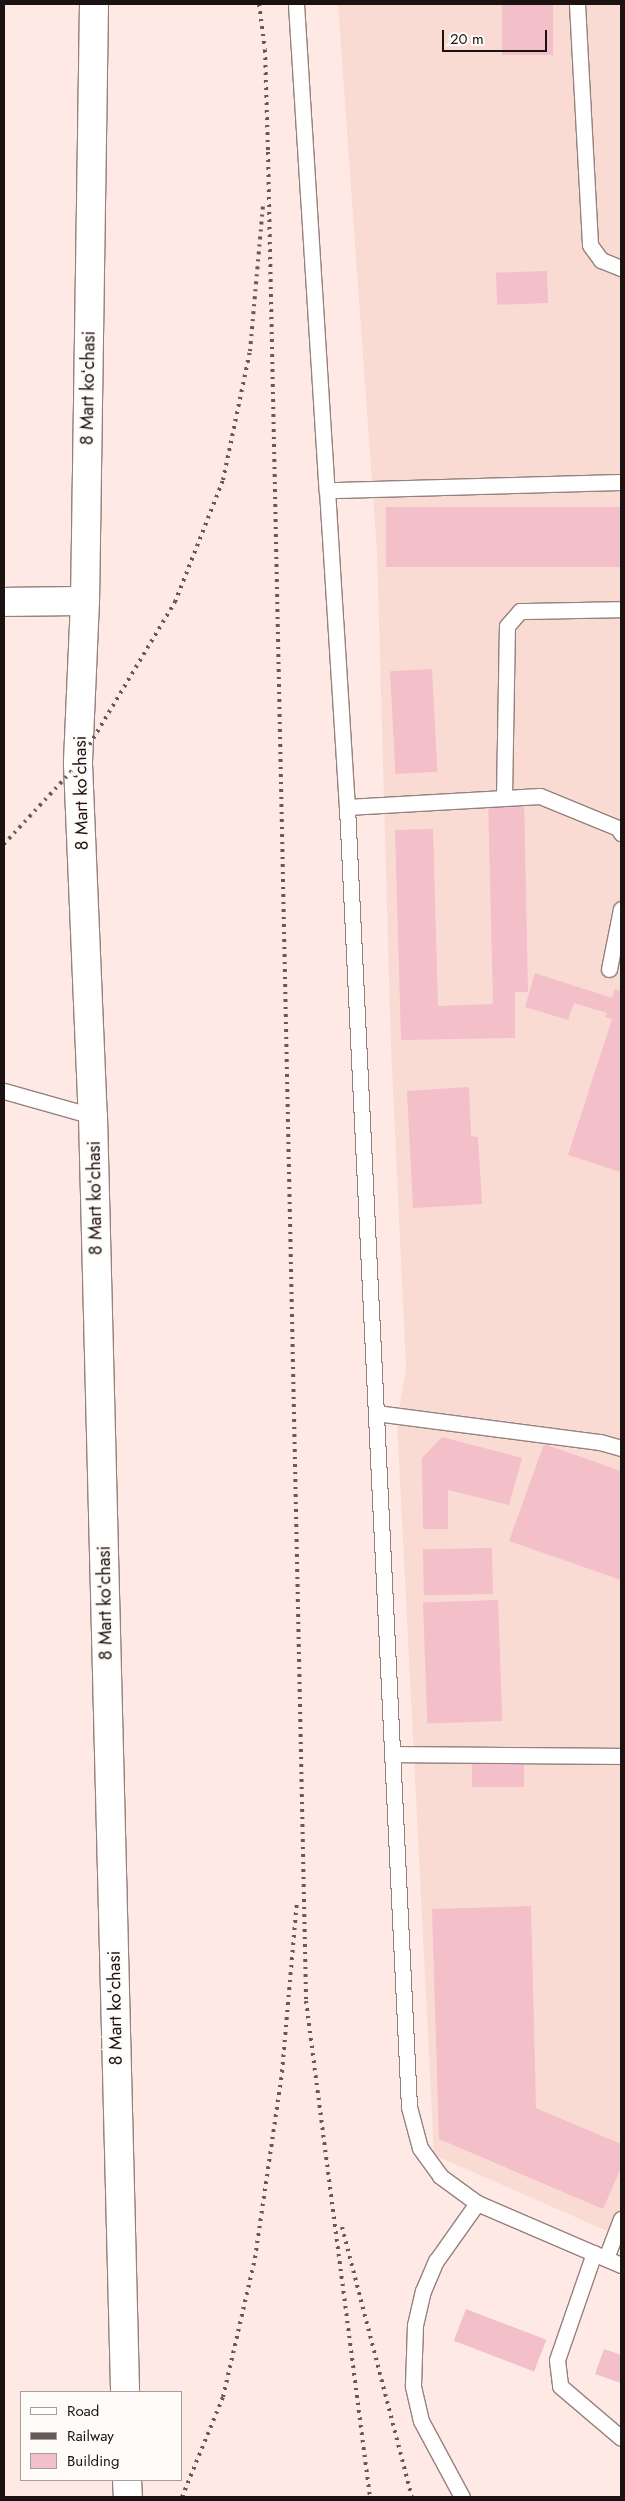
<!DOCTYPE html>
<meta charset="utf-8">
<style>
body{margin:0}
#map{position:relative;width:625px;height:2501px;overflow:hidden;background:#fee9e4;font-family:Jost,sans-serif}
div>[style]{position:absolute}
.built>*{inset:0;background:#f9dbd4}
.building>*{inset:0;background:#f3bfc9;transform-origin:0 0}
.roads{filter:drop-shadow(1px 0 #95817d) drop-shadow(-1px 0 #95817d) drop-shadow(0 1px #95817d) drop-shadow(0 -1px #95817d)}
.lane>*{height:15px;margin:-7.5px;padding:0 7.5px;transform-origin:7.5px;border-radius:7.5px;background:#fff}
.street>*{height:28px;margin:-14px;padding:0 14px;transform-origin:14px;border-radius:14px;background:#fff}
.rail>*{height:4px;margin-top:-2px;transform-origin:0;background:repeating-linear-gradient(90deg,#665a57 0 2.5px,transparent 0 7.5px)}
span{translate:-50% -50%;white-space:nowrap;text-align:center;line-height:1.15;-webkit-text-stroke:5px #fffbf9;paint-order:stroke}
.street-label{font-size:18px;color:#1b1312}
.frame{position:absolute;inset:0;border:5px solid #1b1312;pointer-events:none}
.legend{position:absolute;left:20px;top:2391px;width:162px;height:90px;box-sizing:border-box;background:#fffbf9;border:1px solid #a49e9d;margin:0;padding:6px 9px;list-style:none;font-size:15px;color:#1b1312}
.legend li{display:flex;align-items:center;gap:10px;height:25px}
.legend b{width:25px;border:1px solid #a49e9d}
.scale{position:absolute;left:442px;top:30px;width:105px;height:22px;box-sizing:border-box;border:2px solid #1b1312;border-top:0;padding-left:6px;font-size:15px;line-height:18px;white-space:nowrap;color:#1b1312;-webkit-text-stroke:4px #fffbf9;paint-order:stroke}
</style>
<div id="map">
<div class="built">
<i style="clip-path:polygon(338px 4px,621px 4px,621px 2237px,434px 2155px,397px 1422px,406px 1368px,391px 1048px,377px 552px)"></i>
</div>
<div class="building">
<i style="left:502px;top:4px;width:51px;height:51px"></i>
<i style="left:547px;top:271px;width:32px;height:51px;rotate:88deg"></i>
<i style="left:621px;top:507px;width:60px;height:235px;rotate:90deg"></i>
<i style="left:432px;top:669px;width:103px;height:42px;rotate:87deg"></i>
<i style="clip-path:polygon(524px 797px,528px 992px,515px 992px,515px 1038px,401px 1040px,395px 830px,433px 829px,438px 1006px,493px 1004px,488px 798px)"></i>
<i style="clip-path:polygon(535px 973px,612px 998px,615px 989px,621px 991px,621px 1172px,568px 1155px,612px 1019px,605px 1017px,607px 1013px,574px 1003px,568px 1020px,525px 1007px)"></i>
<i style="clip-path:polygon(469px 1087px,471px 1136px,478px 1137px,482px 1204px,413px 1208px,407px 1091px)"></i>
<i style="clip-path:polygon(442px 1437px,522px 1458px,509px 1505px,448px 1490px,448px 1529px,423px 1529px,422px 1458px)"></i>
<i style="clip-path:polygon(544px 1444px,621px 1471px,621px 1580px,509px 1541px)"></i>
<i style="left:492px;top:1548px;width:46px;height:69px;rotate:89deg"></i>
<i style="left:498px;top:1600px;width:121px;height:75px;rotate:88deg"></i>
<i style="left:524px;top:1764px;width:23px;height:52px;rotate:90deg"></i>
<i style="clip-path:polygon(531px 1906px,536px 2108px,621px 2144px,621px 2168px,603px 2209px,439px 2139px,432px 1909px)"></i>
<i style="left:466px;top:2309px;width:86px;height:34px;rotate:21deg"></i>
<i style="clip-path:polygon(604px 2349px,621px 2355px,621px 2383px,595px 2374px)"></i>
</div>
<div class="roads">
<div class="lane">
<i style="left:296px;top:4px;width:487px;rotate:86.4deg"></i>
<i style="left:577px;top:4px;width:241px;rotate:86.9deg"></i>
<i style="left:590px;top:245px;width:19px;rotate:54deg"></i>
<i style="left:601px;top:260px;width:22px;rotate:22deg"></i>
<i style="left:621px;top:482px;width:294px;rotate:178.4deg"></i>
<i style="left:327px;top:490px;width:318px;rotate:86.4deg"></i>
<i style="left:347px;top:807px;width:1301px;rotate:87.27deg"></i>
<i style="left:409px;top:2107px;width:42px;rotate:75deg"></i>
<i style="left:420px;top:2148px;width:34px;rotate:54deg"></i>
<i style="left:440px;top:2176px;width:46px;rotate:36.1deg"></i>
<i style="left:477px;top:2203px;width:157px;rotate:23.3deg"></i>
<i style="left:504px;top:796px;width:170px;rotate:-89deg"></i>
<i style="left:507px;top:626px;width:20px;rotate:-49deg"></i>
<i style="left:520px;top:611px;width:101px;rotate:-1.1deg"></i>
<i style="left:347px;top:807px;width:193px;rotate:-3.3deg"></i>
<i style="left:540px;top:796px;width:84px;rotate:22.3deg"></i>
<i style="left:618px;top:828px;width:6px;rotate:59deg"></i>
<i style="left:609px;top:969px;width:61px;rotate:-78.7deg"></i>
<i style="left:4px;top:1091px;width:92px;rotate:15.7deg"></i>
<i style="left:376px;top:1413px;width:226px;rotate:7.4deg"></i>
<i style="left:600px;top:1442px;width:22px;rotate:16deg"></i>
<i style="left:392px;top:1754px;width:229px;rotate:0.5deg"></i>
<i style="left:594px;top:2253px;width:113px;rotate:109.1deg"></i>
<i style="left:557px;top:2360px;width:26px;rotate:83deg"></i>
<i style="left:560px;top:2386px;width:80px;rotate:40.4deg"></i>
<i style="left:606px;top:2258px;width:42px;rotate:-69deg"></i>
<i style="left:462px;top:2497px;width:86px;rotate:-118.3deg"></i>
<i style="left:421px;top:2421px;width:37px;rotate:-103deg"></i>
<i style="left:413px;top:2385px;width:60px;rotate:-88.1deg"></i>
<i style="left:415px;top:2325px;width:35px;rotate:-77deg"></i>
<i style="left:423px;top:2291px;width:33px;rotate:-67deg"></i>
<i style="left:436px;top:2261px;width:71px;rotate:-54.7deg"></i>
</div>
<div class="street">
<i style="left:94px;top:4px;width:597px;rotate:90.86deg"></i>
<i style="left:85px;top:601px;width:163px;rotate:92.5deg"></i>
<i style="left:78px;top:764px;width:352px;rotate:87.6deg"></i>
<i style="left:93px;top:1116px;width:1276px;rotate:88.56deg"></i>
<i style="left:4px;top:602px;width:81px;rotate:-0.7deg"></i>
<i style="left:127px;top:2480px;width:17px;rotate:87deg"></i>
</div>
</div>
<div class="rail">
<i style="left:259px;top:4px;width:46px;rotate:82.6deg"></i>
<i style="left:265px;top:50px;width:102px;rotate:88.3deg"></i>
<i style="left:268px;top:152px;width:1849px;rotate:88.82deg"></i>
<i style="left:306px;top:2001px;width:500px;rotate:82.65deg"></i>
<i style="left:4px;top:844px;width:109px;rotate:-47.2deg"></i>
<i style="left:78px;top:764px;width:189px;rotate:-59.1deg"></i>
<i style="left:175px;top:602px;width:131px;rotate:-68.5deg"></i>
<i style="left:223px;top:480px;width:132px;rotate:-78.2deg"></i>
<i style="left:250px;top:351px;width:146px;rotate:-84.9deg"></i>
<i style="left:342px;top:2227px;width:279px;rotate:75.5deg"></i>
<i style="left:182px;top:2497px;width:108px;rotate:-67.7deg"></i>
<i style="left:223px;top:2397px;width:143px;rotate:-77deg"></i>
<i style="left:255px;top:2258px;width:188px;rotate:-81.7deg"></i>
<i style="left:282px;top:2072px;width:171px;rotate:-85deg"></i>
</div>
<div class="street-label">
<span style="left:88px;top:388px;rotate:-89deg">8 Mart koʻchasi</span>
<span style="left:81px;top:793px;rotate:-91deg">8 Mart koʻchasi</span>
<span style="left:95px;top:1198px;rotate:-91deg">8 Mart koʻchasi</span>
<span style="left:105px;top:1603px;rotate:-91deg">8 Mart koʻchasi</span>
<span style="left:115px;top:2008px;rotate:-91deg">8 Mart koʻchasi</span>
</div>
<div class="frame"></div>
<ul class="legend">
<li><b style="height:6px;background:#fff"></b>Road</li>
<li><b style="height:6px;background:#665a57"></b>Railway</li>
<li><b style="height:14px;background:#f3bfc9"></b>Building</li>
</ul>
<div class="scale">20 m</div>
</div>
